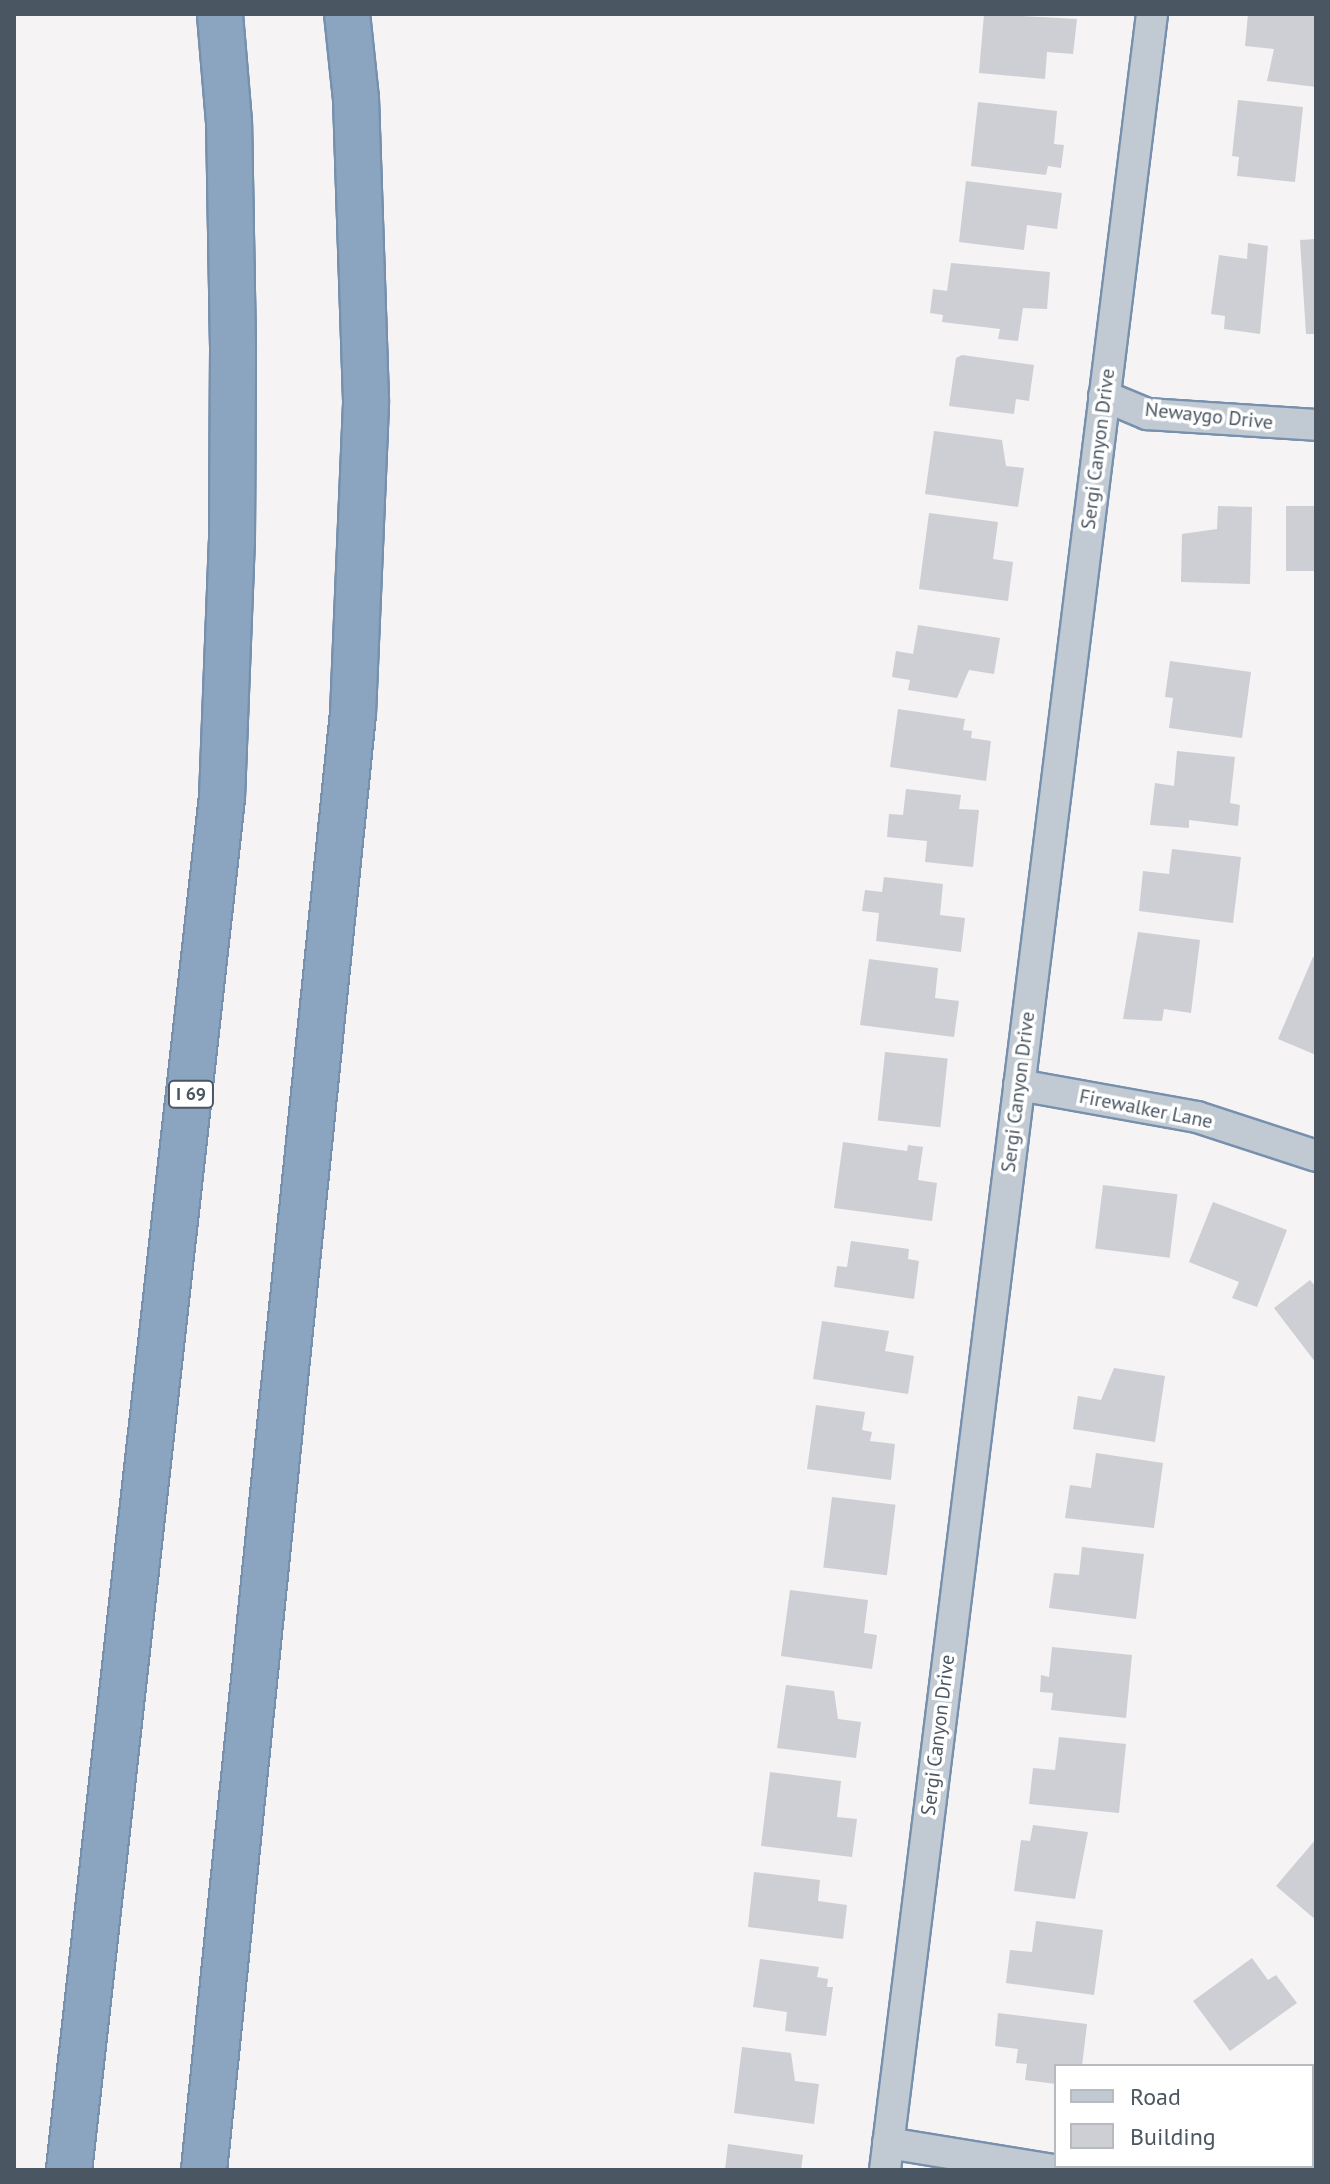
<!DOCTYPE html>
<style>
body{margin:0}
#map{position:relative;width:1330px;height:2184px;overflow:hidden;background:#f5f3f3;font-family:"PT Sans",sans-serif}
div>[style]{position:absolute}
.building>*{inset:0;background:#cdcfd5;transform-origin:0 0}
.roads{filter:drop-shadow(2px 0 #7690ad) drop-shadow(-2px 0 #7690ad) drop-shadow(0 2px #7690ad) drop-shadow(0 -2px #7690ad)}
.minor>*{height:30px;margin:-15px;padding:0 15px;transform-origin:15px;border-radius:15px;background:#c1cad2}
.motorway>*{height:44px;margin:-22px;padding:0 22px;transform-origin:22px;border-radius:22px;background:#8ba5c1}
span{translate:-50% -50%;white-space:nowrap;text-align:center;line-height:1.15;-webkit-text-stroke:7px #fff;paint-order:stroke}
.shield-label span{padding:2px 6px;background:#fff;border:2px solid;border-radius:6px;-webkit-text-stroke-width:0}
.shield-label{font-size:18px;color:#4a5661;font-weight:700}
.street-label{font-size:20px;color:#4a5661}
.frame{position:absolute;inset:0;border:16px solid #4a5661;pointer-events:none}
.legend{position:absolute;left:1054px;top:2064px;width:260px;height:104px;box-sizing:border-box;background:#fff;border:2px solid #b7bbc0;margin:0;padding:10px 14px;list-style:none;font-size:24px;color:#4a5661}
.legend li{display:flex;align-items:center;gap:16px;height:40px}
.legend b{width:40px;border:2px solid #b7bbc0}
</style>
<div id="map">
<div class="building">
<i style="clip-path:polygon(984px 14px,1077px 19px,1073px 54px,1047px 52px,1045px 79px,979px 73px)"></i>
<i style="clip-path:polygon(1248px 14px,1316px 16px,1316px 87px,1267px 81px,1274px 49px,1245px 46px)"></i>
<i style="clip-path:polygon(1238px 100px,1303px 107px,1295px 182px,1237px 176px,1239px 157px,1232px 156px)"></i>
<i style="clip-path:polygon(978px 102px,1057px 111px,1054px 144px,1064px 145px,1061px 168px,1048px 166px,1046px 175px,971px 166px)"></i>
<i style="clip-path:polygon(966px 181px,1062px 193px,1057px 229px,1027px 225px,1024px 250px,959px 242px)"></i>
<i style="clip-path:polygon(1316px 239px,1316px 334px,1306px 334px,1300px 240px)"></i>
<i style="clip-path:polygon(1248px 243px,1268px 246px,1260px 334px,1224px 329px,1225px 316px,1211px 314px,1219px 255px,1247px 259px)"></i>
<i style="clip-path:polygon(951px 263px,1050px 272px,1047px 309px,1023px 308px,1018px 341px,998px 339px,1000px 329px,942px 322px,943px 315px,930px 313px,933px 289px,947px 291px)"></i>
<i style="clip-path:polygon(962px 355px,1034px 365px,1029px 401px,1016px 399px,1014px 414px,949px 406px,956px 358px)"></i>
<i style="clip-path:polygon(934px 431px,1002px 440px,1006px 466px,1024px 468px,1018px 507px,925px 494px)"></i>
<i style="clip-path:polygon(1218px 506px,1252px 507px,1250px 584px,1181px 582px,1182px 534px,1217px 529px)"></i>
<i style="left:1316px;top:506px;width:65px;height:30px;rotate:90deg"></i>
<i style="clip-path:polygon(929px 513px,998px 522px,993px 559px,1013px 562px,1008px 601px,919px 589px)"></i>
<i style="clip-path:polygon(918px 625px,1000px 638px,994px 674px,969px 670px,957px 698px,908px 690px,910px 680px,892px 677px,896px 651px,913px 654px)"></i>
<i style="clip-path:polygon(1170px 661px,1251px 672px,1242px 738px,1169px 728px,1173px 698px,1165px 697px)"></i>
<i style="clip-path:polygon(898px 709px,965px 719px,963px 730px,972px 731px,971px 738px,991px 741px,986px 781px,890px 767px)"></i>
<i style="clip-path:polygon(1177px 751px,1235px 757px,1230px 803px,1240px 805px,1238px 826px,1189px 820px,1189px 828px,1150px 825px,1155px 783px,1174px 786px)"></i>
<i style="clip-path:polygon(906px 789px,961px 795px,959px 809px,979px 810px,973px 867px,925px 862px,927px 841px,887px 837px,889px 814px,903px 815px)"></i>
<i style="clip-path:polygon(1172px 849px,1241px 857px,1233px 923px,1139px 911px,1143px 871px,1169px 874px)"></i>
<i style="clip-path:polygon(884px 877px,943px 884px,940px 915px,965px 918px,961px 952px,876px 941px,879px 913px,862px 911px,865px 890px,882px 892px)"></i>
<i style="clip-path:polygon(1138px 932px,1200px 940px,1191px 1013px,1164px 1009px,1162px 1021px,1123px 1019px)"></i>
<i style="clip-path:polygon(1313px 957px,1316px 958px,1316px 1055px,1278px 1039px)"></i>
<i style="clip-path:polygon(869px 959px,938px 968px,935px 998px,959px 1001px,954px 1037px,860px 1025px)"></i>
<i style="left:885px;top:1052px;width:63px;height:69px;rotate:6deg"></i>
<i style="clip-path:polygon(843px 1142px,907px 1151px,908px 1145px,923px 1147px,918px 1180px,937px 1183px,932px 1221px,834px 1208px)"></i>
<i style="left:1103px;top:1185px;width:75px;height:64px;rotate:7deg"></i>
<i style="clip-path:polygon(1213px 1202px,1287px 1230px,1257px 1307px,1232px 1298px,1239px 1282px,1189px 1262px)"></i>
<i style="clip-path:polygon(851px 1241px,909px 1249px,908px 1259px,919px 1261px,914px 1299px,834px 1287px,837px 1266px,847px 1267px)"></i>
<i style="clip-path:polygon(1310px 1280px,1316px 1287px,1316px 1363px,1274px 1308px)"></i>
<i style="clip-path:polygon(822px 1321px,889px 1331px,885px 1351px,914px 1356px,908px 1394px,813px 1379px)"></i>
<i style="clip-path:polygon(1114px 1368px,1165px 1376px,1155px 1442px,1073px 1429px,1078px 1396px,1101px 1400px)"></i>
<i style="clip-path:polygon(816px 1405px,865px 1412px,862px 1430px,872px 1432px,870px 1441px,895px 1444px,891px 1480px,807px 1469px)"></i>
<i style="clip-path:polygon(1096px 1453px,1163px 1463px,1154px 1528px,1065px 1518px,1070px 1485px,1091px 1488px)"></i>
<i style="left:832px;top:1497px;width:64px;height:71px;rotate:7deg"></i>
<i style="clip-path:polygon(1082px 1547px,1144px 1554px,1136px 1619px,1049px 1608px,1054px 1573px,1079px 1575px)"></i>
<i style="clip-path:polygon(790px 1590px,868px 1600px,864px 1633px,877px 1635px,872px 1669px,781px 1656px)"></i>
<i style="clip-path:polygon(1052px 1647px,1132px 1655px,1126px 1718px,1051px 1710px,1053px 1693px,1040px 1692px,1041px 1675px,1049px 1677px)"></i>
<i style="clip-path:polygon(786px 1685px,834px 1691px,838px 1719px,861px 1722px,856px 1758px,777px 1748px)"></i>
<i style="clip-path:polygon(1059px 1737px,1126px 1744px,1119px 1813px,1029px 1804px,1033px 1768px,1055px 1770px)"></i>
<i style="clip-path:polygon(770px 1772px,841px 1781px,837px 1817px,857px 1819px,852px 1857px,761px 1846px)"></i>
<i style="clip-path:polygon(1033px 1825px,1088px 1832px,1075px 1899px,1014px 1891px,1021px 1840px,1030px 1841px)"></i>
<i style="clip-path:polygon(1316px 1839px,1316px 1920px,1276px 1886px)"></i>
<i style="clip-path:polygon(754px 1872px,820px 1880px,818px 1901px,847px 1905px,843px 1939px,748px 1927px)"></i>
<i style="clip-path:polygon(1036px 1921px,1103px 1930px,1094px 1995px,1006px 1983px,1010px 1950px,1032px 1952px)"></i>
<i style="clip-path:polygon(1252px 1958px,1268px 1980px,1276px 1975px,1297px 2003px,1230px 2051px,1193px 2001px)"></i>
<i style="clip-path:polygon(760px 1959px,819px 1967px,817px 1977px,828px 1979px,827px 1987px,833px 1987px,826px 2036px,785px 2031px,787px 2012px,753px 2007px)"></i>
<i style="clip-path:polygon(998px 2013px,1087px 2024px,1082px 2066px,1056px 2066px,1056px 2084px,1025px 2080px,1027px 2064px,1016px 2063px,1018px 2049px,995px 2046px)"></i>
<i style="clip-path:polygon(742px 2047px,791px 2053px,795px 2081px,819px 2084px,814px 2124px,734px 2113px)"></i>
<i style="clip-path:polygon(728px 2144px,803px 2155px,801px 2170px,725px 2170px)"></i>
</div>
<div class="roads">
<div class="minor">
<i style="left:1104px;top:396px;width:47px;rotate:22.7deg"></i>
<i style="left:1147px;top:414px;width:169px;rotate:3.7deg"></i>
<i style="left:1019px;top:1085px;width:181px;rotate:10.2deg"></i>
<i style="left:1197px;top:1117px;width:125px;rotate:18.1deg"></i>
<i style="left:1312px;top:2094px;width:5px;rotate:-37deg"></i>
<i style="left:888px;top:2143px;width:166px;rotate:9.3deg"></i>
<i style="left:885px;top:2170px;width:2172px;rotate:-82.94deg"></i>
<i style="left:1144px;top:2170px;width:19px;rotate:-12deg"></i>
</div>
<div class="motorway">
<i style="left:69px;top:2170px;width:1381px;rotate:-83.64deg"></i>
<i style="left:222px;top:798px;width:256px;rotate:-87.8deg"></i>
<i style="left:232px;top:542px;width:195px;rotate:-89.7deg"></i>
<i style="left:233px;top:347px;width:225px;rotate:-91deg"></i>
<i style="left:229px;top:122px;width:108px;rotate:-94.8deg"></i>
<i style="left:204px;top:2170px;width:1464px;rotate:-84.16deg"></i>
<i style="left:353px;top:714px;width:314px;rotate:-87.6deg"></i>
<i style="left:366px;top:400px;width:301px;rotate:-91.9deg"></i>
<i style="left:356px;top:99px;width:85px;rotate:-96deg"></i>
</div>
</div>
<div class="shield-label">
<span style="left:191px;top:1094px">I 69</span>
</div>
<div class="street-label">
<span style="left:1209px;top:416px;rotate:6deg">Newaygo Drive</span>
<span style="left:1098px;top:449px;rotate:-83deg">Sergi Canyon Drive</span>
<span style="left:1018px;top:1092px;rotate:-83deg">Sergi Canyon Drive</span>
<span style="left:1146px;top:1109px;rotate:11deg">Firewalker Lane</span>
<span style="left:938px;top:1735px;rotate:-83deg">Sergi Canyon Drive</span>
</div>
<div class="frame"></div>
<ul class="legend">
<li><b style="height:10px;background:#c1cad2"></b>Road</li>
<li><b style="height:22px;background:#cdcfd5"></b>Building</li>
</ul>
</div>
